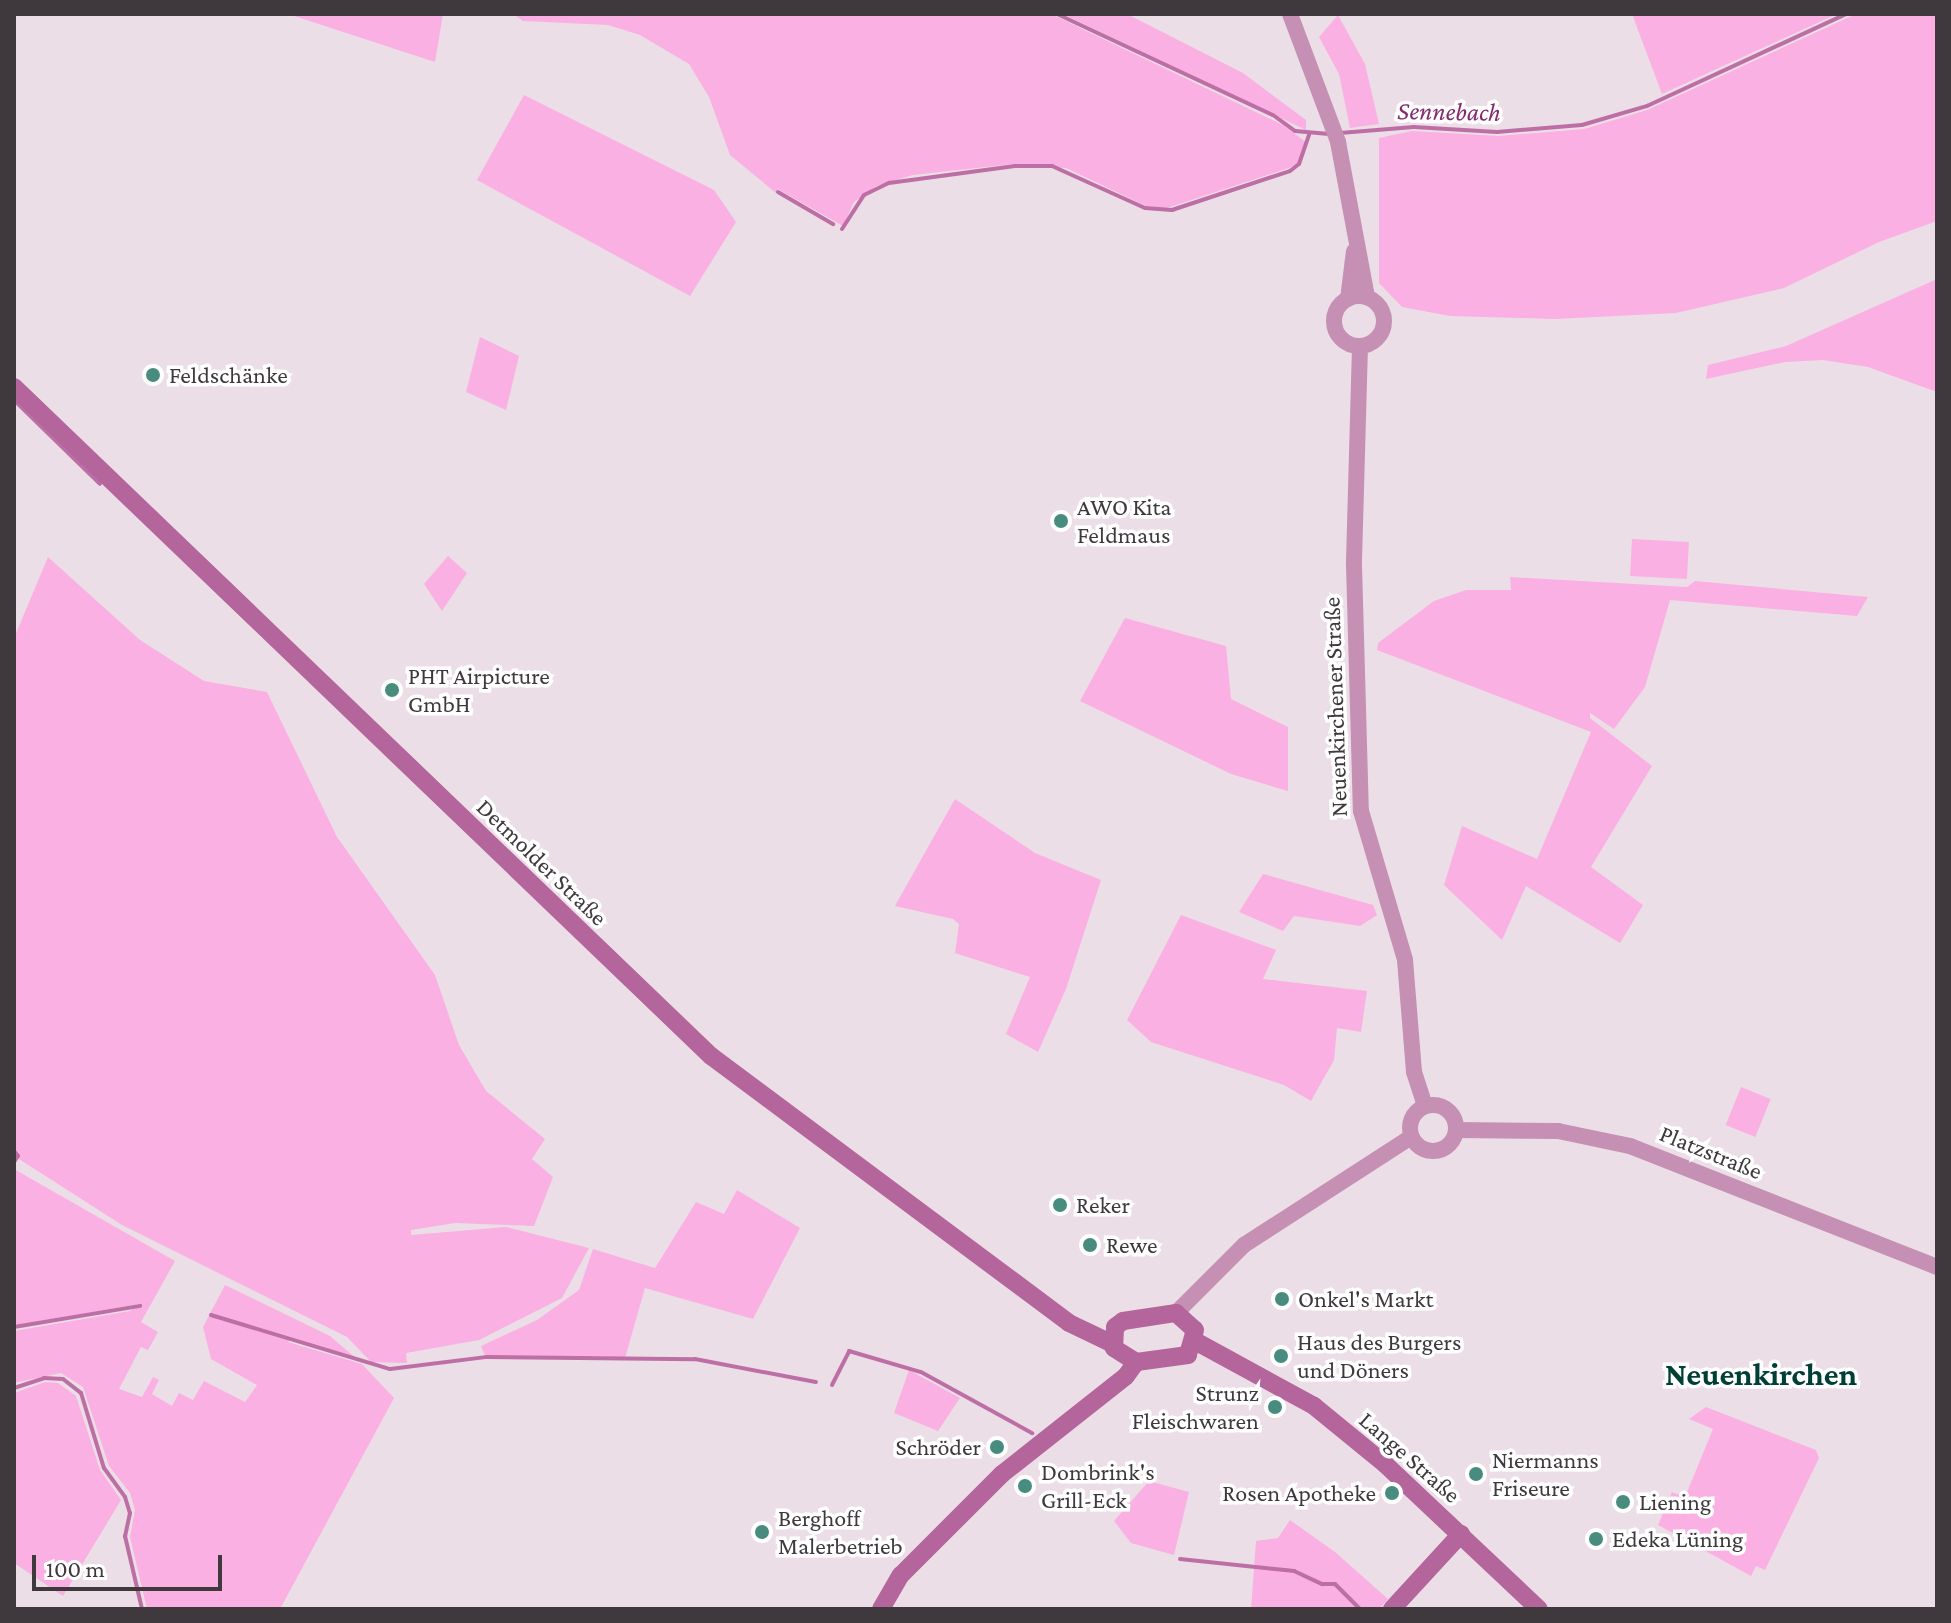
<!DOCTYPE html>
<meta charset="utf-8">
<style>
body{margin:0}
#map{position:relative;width:1951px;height:1623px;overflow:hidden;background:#ecdee7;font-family:"Crimson Pro",serif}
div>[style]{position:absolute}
.green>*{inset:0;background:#fab0e2;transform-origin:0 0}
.stream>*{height:4px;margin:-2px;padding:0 2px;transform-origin:2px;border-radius:2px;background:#bd6fa5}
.tertiary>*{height:16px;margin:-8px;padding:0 8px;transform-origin:8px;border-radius:8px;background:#c690b4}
.tertiary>.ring{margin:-8px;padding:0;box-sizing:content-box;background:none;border:16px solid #c690b4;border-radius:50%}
.secondary>*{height:18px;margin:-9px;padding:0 9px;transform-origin:9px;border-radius:9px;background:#b4659c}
.dots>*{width:22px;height:22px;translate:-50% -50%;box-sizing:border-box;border:4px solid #fff;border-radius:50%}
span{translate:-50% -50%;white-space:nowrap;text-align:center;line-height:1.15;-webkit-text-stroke:7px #fff;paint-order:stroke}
.poi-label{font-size:24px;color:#3f393d}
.left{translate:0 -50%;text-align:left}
.right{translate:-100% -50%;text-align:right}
.street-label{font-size:24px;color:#3f393d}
.water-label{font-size:26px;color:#86296f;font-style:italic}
.district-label{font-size:32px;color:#003f36;font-weight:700}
.frame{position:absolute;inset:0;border:16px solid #3f393d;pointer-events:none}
.scale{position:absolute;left:32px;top:1555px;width:190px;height:36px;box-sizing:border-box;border:4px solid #3f393d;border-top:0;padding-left:10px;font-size:24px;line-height:28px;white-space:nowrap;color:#3f393d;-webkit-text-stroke:6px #fff;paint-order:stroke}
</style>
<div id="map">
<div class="green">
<i style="clip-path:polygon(288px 14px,443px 14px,435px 62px)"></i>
<i style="clip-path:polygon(513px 14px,1051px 14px,1283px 125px,1307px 143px,1298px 163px,1289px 168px,1167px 208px,1146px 206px,1066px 168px,1013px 164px,913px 175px,876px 186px,854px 202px,843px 226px,778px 189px,776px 193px,730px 155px,709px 97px,689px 64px,640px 35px,608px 25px,523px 21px)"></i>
<i style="clip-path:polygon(1063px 14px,1127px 14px,1243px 73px,1306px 120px,1306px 130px)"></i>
<i style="clip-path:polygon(1632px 14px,1837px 14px,1662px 94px)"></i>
<i style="clip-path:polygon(1856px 14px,1937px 14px,1937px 221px,1879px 242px,1784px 288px,1676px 313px,1555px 319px,1450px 316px,1402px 307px,1379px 283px,1379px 138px,1412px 131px,1498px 136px,1584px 129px,1647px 110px)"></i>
<i style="clip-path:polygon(1338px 15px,1365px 64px,1379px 124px,1350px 128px,1339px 74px,1319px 37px)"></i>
<i style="clip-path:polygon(524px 95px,714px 190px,736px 222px,690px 296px,477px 180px)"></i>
<i style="clip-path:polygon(1937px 279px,1937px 392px,1868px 367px,1823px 360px,1785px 362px,1706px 379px,1708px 365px,1786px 346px)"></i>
<i style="clip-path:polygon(480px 337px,519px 356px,506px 410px,466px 392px)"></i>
<i style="left:1632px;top:539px;width:57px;height:37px;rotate:3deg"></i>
<i style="clip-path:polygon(448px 556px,467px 573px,442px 611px,424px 584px)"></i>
<i style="clip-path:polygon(48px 557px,140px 640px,204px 681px,267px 692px,337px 837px,435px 975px,459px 1045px,486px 1091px,545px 1139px,532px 1159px,553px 1177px,534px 1226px,455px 1223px,411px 1230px,411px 1235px,506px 1227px,589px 1248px,562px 1298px,479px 1340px,406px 1353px,407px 1363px,371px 1362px,347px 1337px,122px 1225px,19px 1159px,14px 1148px,14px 638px)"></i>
<i style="clip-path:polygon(1510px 577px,1687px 587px,1695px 581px,1868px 597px,1857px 616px,1670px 600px,1645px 687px,1614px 729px,1590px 713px,1590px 718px,1652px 766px,1591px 867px,1643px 905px,1620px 943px,1526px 886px,1502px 940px,1444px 885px,1462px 826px,1537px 859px,1591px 732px,1377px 650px,1378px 643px,1434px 601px,1466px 590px,1511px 590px)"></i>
<i style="clip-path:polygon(1125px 618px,1226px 646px,1231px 699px,1288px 727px,1288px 791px,1231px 774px,1080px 701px)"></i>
<i style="clip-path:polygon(955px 799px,1035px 853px,1101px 880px,1066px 989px,1038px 1052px,1006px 1034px,1030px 977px,955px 953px,959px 924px,953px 919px,895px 906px)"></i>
<i style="clip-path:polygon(1263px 874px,1373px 905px,1377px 915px,1360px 926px,1294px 916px,1283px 931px,1239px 912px)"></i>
<i style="clip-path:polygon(1181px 915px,1276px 950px,1263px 979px,1367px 991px,1361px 1032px,1337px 1028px,1334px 1060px,1311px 1101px,1284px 1085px,1151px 1042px,1127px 1020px)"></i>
<i style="left:1741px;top:1087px;width:32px;height:41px;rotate:22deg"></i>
<i style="clip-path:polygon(14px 1169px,175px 1261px,141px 1322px,158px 1332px,148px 1350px,141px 1347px,119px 1389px,142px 1397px,153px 1377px,159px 1380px,152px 1394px,172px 1406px,179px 1393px,193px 1400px,204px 1381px,245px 1402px,257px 1385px,211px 1359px,203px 1327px,225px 1285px,330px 1336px,357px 1359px,293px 1338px,288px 1342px,362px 1364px,394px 1398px,280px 1609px,147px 1609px,130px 1537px,135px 1510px,130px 1493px,109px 1466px,83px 1387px,61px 1373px,14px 1383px,14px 1331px,130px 1311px,140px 1304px,14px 1325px)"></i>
<i style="clip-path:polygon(737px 1190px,800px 1228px,753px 1319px,645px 1288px,625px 1358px,485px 1356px,481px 1346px,537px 1320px,579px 1290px,593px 1249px,655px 1268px,696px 1202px,724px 1214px)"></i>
<i style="clip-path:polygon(909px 1370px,960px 1398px,938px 1431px,894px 1413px)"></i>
<i style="clip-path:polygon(45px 1382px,58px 1383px,76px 1396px,100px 1470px,121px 1500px,63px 1596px,14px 1563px,14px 1393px)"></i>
<i style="clip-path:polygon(1706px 1407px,1816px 1450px,1819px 1458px,1765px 1570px,1756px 1566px,1751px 1576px,1658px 1525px,1672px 1492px,1685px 1497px,1713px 1429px,1689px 1419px)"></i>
<i style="clip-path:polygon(1149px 1481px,1189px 1492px,1174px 1555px,1131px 1543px,1114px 1521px)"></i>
<i style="clip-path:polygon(1290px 1520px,1335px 1552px,1388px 1599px,1379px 1609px,1251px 1609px,1256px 1541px,1278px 1538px)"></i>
</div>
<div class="stream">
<i style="left:1057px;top:14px;width:238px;rotate:25.1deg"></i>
<i style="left:1273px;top:115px;width:27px;rotate:36deg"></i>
<i style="left:1295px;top:131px;width:37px;rotate:5deg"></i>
<i style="left:1340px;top:133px;width:74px;rotate:-4.6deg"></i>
<i style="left:1414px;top:127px;width:83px;rotate:3.4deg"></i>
<i style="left:1497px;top:132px;width:85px;rotate:-4.7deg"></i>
<i style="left:1582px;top:125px;width:68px;rotate:-16.3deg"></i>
<i style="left:1647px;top:106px;width:219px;rotate:-24.8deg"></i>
<i style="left:778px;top:192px;width:64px;rotate:30.2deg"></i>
<i style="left:842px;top:229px;width:40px;rotate:-57.1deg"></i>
<i style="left:864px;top:195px;width:28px;rotate:-26deg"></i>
<i style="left:889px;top:183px;width:127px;rotate:-7.7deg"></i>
<i style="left:1015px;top:166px;width:37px"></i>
<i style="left:1052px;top:166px;width:102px;rotate:24.3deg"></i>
<i style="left:1145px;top:208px;width:27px;rotate:4deg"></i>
<i style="left:1172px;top:210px;width:124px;rotate:-18.3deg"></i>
<i style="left:1290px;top:171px;width:11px;rotate:-38deg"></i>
<i style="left:1299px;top:164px;width:31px;rotate:-71deg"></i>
<i style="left:14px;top:400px;width:120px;rotate:44.3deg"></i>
<i style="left:14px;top:1151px;width:6px;rotate:51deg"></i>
<i style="left:18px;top:1156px;width:7px;rotate:124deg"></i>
<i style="left:211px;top:1315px;width:187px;rotate:16.8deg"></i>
<i style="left:390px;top:1369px;width:98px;rotate:-7.1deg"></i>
<i style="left:487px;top:1357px;width:208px;rotate:0.6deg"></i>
<i style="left:695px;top:1359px;width:123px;rotate:10.8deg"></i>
<i style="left:14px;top:1327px;width:128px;rotate:-9.5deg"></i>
<i style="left:832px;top:1385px;width:38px;rotate:-63deg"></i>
<i style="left:849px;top:1351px;width:75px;rotate:16.3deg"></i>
<i style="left:921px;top:1372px;width:127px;rotate:28.8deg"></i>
<i style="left:14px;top:1388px;width:32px;rotate:-18deg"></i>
<i style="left:44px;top:1378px;width:19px;rotate:3deg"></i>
<i style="left:63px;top:1379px;width:23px;rotate:38deg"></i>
<i style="left:81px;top:1393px;width:78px;rotate:73deg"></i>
<i style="left:104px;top:1468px;width:36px;rotate:54deg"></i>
<i style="left:125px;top:1497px;width:17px;rotate:73deg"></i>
<i style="left:130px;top:1513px;width:24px;rotate:102deg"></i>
<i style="left:125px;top:1536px;width:75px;rotate:76.9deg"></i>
<i style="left:1180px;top:1559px;width:115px;rotate:6deg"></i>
<i style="left:1294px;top:1571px;width:31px;rotate:25deg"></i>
<i style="left:1322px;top:1584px;width:13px"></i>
<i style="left:1335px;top:1584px;width:35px;rotate:45deg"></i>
</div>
<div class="tertiary">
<i style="left:1290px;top:14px;width:137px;rotate:69.4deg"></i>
<i style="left:1338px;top:142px;width:158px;rotate:79.4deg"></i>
<i class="ring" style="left:1334px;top:296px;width:34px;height:34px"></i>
<i style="left:1348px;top:299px;width:48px;rotate:-82.9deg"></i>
<i style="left:1360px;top:346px;width:219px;rotate:91.6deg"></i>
<i style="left:1354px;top:565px;width:246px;rotate:88.4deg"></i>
<i style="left:1361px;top:811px;width:155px;rotate:73.5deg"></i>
<i style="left:1405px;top:960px;width:112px;rotate:85.4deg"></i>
<i style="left:1414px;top:1072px;width:36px;rotate:72deg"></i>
<i class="ring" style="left:1410px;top:1105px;width:30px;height:30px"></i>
<i style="left:1456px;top:1130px;width:102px;rotate:0.6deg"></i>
<i style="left:1558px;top:1131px;width:74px;rotate:11.8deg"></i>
<i style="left:1630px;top:1146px;width:330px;rotate:21.5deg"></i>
<i style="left:1176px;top:1313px;width:96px;rotate:-45deg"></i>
<i style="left:1244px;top:1245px;width:199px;rotate:-32.9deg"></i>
</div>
<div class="secondary">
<i style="left:14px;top:387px;width:966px;rotate:43.83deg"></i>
<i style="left:711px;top:1056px;width:447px;rotate:36.7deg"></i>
<i style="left:1069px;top:1323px;width:49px;rotate:25.5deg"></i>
<i style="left:1176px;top:1313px;width:25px;rotate:42deg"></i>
<i style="left:1195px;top:1330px;width:26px;rotate:106deg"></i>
<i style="left:1188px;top:1355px;width:52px;rotate:172.3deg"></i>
<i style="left:1136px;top:1362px;width:26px;rotate:-148deg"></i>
<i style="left:1114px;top:1348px;width:21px;rotate:-87deg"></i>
<i style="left:1115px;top:1327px;width:10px;rotate:-37deg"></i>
<i style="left:1123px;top:1321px;width:54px;rotate:-8.6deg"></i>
<i style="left:1195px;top:1341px;width:136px;rotate:28.6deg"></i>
<i style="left:1314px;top:1406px;width:93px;rotate:39.3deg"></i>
<i style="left:1386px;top:1465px;width:210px;rotate:43.3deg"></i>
<i style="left:881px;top:1609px;width:39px;rotate:-60deg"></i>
<i style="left:901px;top:1575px;width:143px;rotate:-45deg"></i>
<i style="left:1002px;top:1474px;width:158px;rotate:-38.3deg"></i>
<i style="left:1126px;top:1376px;width:17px;rotate:-54deg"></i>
<i style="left:1392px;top:1609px;width:102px;rotate:-47.4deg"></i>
</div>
<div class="dots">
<i style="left:153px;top:375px;background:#488c7f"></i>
<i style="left:1061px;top:521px;background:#488c7f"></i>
<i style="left:392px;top:690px;background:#488c7f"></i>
<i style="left:1060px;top:1205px;background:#488c7f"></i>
<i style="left:1090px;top:1245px;background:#488c7f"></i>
<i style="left:1282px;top:1299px;background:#488c7f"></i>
<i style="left:1281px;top:1356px;background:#488c7f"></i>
<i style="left:1275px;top:1407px;background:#488c7f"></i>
<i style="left:997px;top:1447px;background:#488c7f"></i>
<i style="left:1476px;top:1474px;background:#488c7f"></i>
<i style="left:1025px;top:1486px;background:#488c7f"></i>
<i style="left:1392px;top:1493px;background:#488c7f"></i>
<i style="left:1623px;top:1502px;background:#488c7f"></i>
<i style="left:762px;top:1532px;background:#488c7f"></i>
<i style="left:1596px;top:1539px;background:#488c7f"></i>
</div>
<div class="poi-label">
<span class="left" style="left:169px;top:375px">Feldschänke</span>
<span class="left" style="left:1077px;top:521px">AWO Kita<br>Feldmaus</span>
<span class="left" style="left:408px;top:690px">PHT Airpicture<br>GmbH</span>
<span class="left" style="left:1076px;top:1205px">Reker</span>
<span class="left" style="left:1106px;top:1245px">Rewe</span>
<span class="left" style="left:1298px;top:1299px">Onkel's Markt</span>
<span class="left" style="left:1297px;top:1356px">Haus des Burgers<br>und Döners</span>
<span class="right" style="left:1259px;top:1407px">Strunz<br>Fleischwaren</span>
<span class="right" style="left:981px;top:1447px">Schröder</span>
<span class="left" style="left:1492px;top:1474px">Niermanns<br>Friseure</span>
<span class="left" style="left:1041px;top:1486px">Dombrink's<br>Grill-Eck</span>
<span class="right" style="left:1376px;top:1493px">Rosen Apotheke</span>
<span class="left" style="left:1639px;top:1502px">Liening</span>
<span class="left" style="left:778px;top:1532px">Berghoff<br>Malerbetrieb</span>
<span class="left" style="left:1612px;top:1539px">Edeka Lüning</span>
</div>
<div class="street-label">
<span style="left:1335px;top:707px;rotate:-92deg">Neuenkirchener Straße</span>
<span style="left:542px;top:862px;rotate:44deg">Detmolder Straße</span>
<span style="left:1711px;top:1152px;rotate:22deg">Platzstraße</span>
<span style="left:1410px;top:1457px;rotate:41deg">Lange Straße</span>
</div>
<div class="water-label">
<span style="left:1449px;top:112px;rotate:1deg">Sennebach</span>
</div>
<div class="district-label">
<span style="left:1761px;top:1374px">Neuenkirchen</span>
</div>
<div class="frame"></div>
<div class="scale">100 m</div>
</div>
